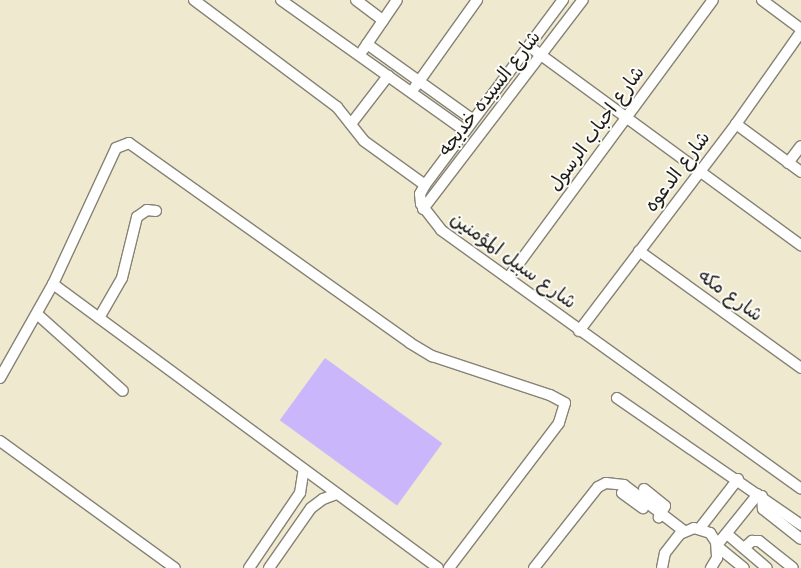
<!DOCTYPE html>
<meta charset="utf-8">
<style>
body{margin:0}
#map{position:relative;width:801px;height:568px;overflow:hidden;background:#efe9cf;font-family:Mynerve,"Playpen Sans Arabic",sans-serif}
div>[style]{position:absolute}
.building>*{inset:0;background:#cab7fb;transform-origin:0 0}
.roads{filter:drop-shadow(1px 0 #868276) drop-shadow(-1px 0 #868276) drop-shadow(0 1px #868276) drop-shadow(0 -1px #868276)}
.minor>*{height:10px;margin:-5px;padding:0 5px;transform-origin:5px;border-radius:5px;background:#fff}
span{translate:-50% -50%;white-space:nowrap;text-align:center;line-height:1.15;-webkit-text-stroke:4px #fdfcf7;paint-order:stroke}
.street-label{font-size:19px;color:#1c1c1c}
</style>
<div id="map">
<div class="building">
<i style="left:325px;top:358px;width:145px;height:77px;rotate:36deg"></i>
</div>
<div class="roads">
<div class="minor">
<i style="left:194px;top:0;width:179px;rotate:36.8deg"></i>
<i style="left:337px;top:107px;width:43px;rotate:51.5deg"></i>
<i style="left:364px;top:141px;width:75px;rotate:35.8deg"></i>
<i style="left:425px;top:185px;width:10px;rotate:119deg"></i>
<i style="left:420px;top:194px;width:10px;rotate:84deg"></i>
<i style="left:421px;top:204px;width:33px;rotate:52deg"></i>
<i style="left:441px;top:230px;width:443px;rotate:35.7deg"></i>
<i style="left:281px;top:0;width:226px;rotate:35.4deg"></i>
<i style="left:356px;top:0;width:34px;rotate:37deg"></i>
<i style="left:762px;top:0;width:49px;rotate:36.6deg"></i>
<i style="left:367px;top:44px;width:130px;rotate:35.6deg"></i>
<i style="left:530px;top:47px;width:336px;rotate:36.2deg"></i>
<i style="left:363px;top:50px;width:60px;rotate:-55.8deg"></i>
<i style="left:415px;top:87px;width:107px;rotate:-54.5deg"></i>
<i style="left:351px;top:124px;width:61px;rotate:-52.4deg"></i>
<i style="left:736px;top:124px;width:81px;rotate:36.4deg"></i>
<i style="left:788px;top:163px;width:21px;rotate:-53deg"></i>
<i style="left:425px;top:185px;width:231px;rotate:-53.3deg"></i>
<i style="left:423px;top:209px;width:263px;rotate:-52.6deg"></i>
<i style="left:639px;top:251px;width:200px;rotate:35.8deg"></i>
<i style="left:508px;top:278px;width:345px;rotate:-53.6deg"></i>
<i style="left:53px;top:284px;width:478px;rotate:36.4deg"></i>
<i style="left:37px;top:314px;width:115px;rotate:41.8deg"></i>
<i style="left:99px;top:318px;width:46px;rotate:-60.1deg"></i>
<i style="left:122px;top:278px;width:63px;rotate:-76.2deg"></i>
<i style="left:137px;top:217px;width:12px;rotate:-35deg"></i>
<i style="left:147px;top:210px;width:9px;rotate:6deg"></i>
<i style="left:579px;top:331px;width:260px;rotate:-52.8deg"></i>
<i style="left:736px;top:124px;width:113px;rotate:-54.8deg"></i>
<i style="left:0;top:378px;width:108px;rotate:-60.6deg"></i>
<i style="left:53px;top:284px;width:150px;rotate:-65.1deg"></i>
<i style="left:116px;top:148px;width:14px;rotate:-21deg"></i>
<i style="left:129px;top:143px;width:345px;rotate:35.4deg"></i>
<i style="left:410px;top:343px;width:26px;rotate:31deg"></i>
<i style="left:432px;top:356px;width:124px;rotate:18.3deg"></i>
<i style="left:550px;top:395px;width:17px;rotate:28deg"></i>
<i style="left:565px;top:403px;width:21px;rotate:107deg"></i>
<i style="left:559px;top:423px;width:182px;rotate:127.2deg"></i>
<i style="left:617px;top:398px;width:224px;rotate:34.6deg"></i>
<i style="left:0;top:441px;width:216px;rotate:36deg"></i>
<i style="left:644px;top:489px;width:27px;rotate:39deg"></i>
<i style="left:665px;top:506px;width:13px;rotate:119deg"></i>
<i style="left:622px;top:493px;width:26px;rotate:36deg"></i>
<i style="left:762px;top:496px;width:13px;rotate:86deg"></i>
<i style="left:763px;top:509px;width:48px;rotate:38.3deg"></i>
<i style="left:700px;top:528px;width:62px;rotate:-52.2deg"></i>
<i style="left:727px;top:534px;width:52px;rotate:40.4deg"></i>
<i style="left:717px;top:545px;width:65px;rotate:-51.2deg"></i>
<i style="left:718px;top:547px;width:33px;rotate:39deg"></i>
<i style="left:744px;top:548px;width:11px;rotate:-41deg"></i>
<i style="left:752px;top:541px;width:7px"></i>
<i style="left:759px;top:541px;width:43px;rotate:38.5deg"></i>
<i style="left:249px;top:568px;width:91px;rotate:-55.8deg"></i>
<i style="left:300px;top:493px;width:24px;rotate:-81deg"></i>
<i style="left:269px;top:568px;width:73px;rotate:-55deg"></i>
<i style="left:311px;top:508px;width:15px;rotate:-37deg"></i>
<i style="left:323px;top:499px;width:15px;rotate:-20deg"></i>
<i style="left:534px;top:568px;width:103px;rotate:-51.7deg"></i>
<i style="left:598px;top:487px;width:9px;rotate:-27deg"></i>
<i style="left:606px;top:483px;width:18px;rotate:6deg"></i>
<i style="left:624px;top:485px;width:76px;rotate:37.5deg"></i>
<i style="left:662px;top:568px;width:15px;rotate:-79deg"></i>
<i style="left:665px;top:553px;width:24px;rotate:-52deg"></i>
<i style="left:680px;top:534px;width:15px;rotate:-23deg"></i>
<i style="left:694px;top:528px;width:17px;rotate:17deg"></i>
<i style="left:710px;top:533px;width:11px;rotate:56deg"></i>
<i style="left:716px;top:542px;width:16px;rotate:86deg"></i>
<i style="left:717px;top:558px;width:12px;rotate:121deg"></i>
</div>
</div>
<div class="street-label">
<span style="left:490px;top:94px;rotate:-52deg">شارع السيده خديجه</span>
<span style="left:597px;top:129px;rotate:-54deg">شارع احباب الرسول</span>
<span style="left:678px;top:172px;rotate:-53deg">شارع الدعوه</span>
<span style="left:513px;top:261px;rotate:36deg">شارع سبيل المؤمنين</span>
<span style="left:730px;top:296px;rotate:36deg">شارع مكه</span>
</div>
</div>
